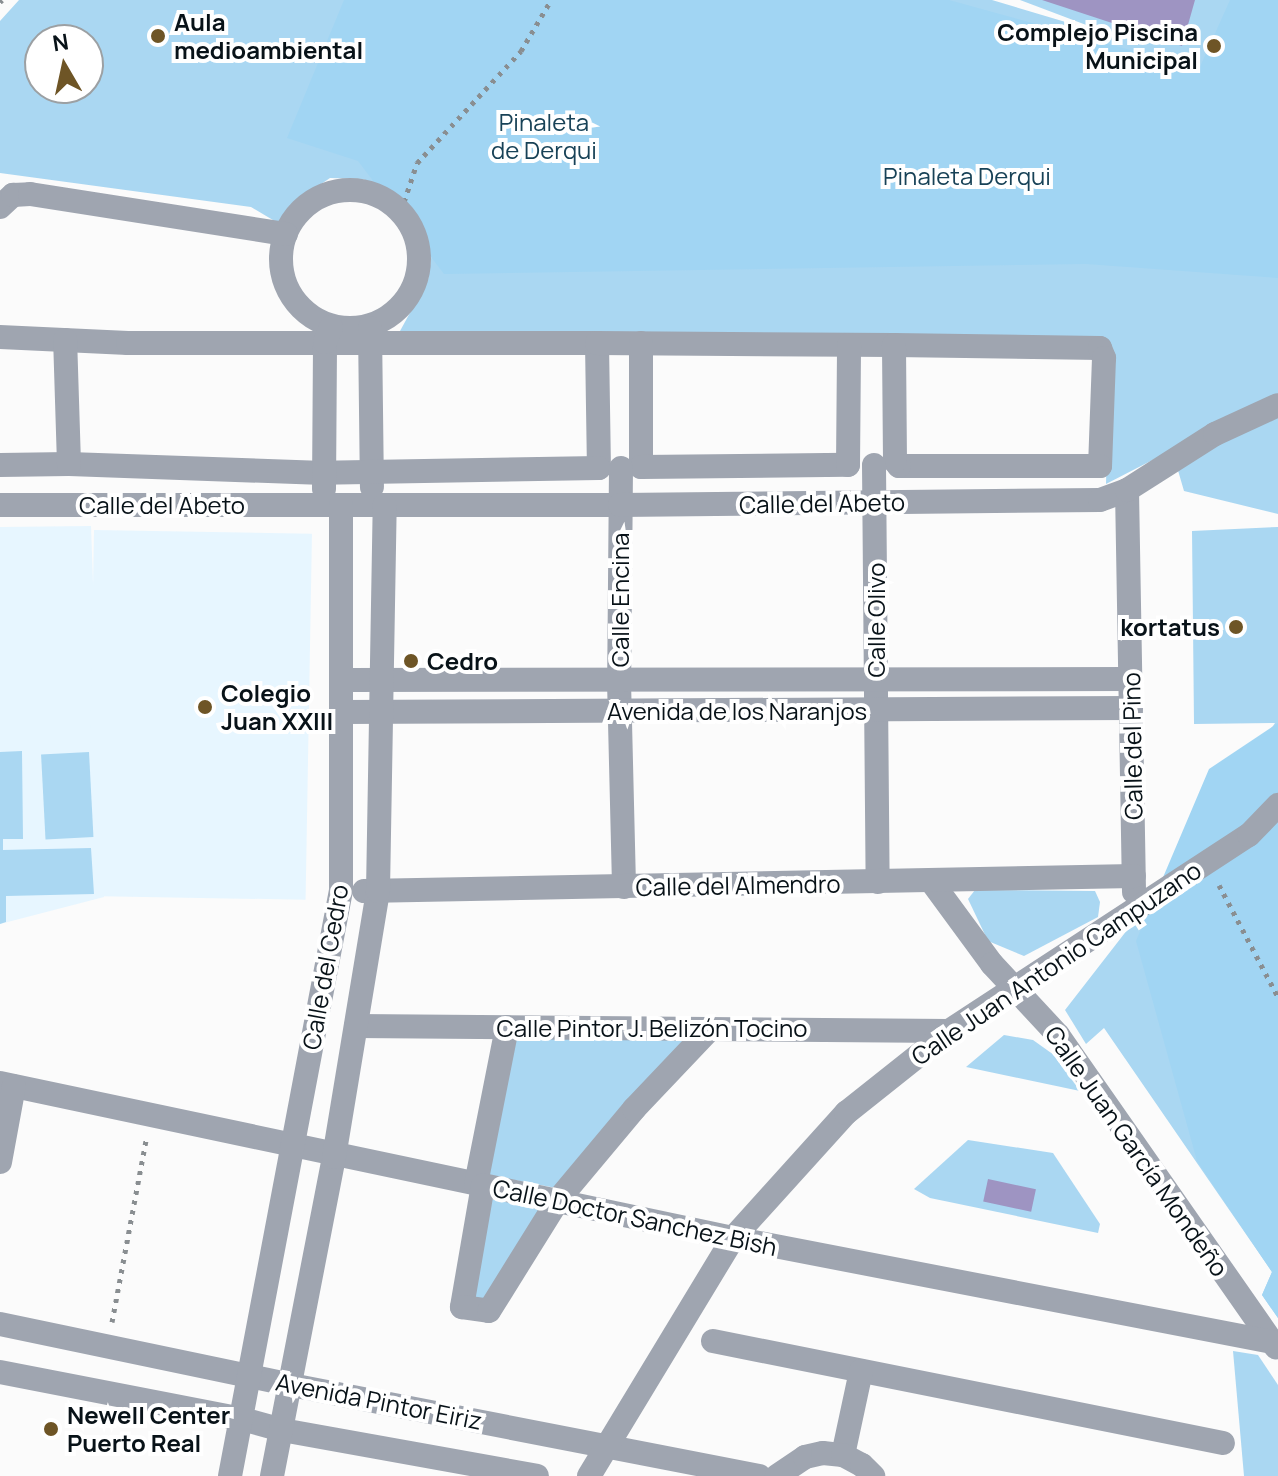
<!DOCTYPE html>
<meta charset="utf-8">
<style>
body{margin:0}
#map{position:relative;width:1278px;height:1476px;overflow:hidden;background:#fbfbfb;font-family:Manrope,sans-serif}
div>[style]{position:absolute}
.built>*{inset:0;background:#e7f6ff;transform-origin:0 0}
.green>*{inset:0;background:#aad7f2;transform-origin:0 0}
.forest>*{inset:0;background:#a1d5f3}
.water>*{inset:0;background:#9e94c2;transform-origin:0 0}
.path>*{height:5px;margin-top:-2.5px;transform-origin:0;background:repeating-linear-gradient(90deg,#898e91 0 4px,transparent 0 10px)}
.minor>*{height:24px;margin:-12px;padding:0 12px;transform-origin:12px;border-radius:12px;background:#9fa5b0}
.minor>.ring{margin:-12px;padding:0;box-sizing:content-box;background:none;border:24px solid #9fa5b0;border-radius:50%}
.dots>*{width:22px;height:22px;translate:-50% -50%;box-sizing:border-box;border:4px solid #fff;border-radius:50%}
span{translate:-50% -50%;white-space:nowrap;text-align:center;line-height:1.15;-webkit-text-stroke:8px #fff;paint-order:stroke}
.poi-label{font-size:24px;color:#081218;font-weight:700}
.left{translate:0 -50%;text-align:left}
.right{translate:-100% -50%;text-align:right}
.park-label{font-size:24px;color:#184257}
.street-label{font-size:24px;color:#081218}
.north{position:absolute;left:24px;top:24px;width:80px;height:80px;box-sizing:border-box;background:#fff;border:2px solid #9ca0a3;border-radius:50%;rotate:351deg;font-size:22px;font-weight:700;line-height:32px;text-align:center;color:#081218}
.north::after{content:'';display:block;margin:auto;width:28px;height:36px;background:#6e5526;clip-path:polygon(50% 0,100% 100%,50% 72%,0 100%)}
</style>
<div id="map">
<div class="built">
<i style="clip-path:polygon(91px 526px,104px 897px,0 924px,0 527px)"></i>
<i style="left:94px;top:530px;width:218px;height:366px;rotate:1deg"></i>
</div>
<div class="green">
<i style="clip-path:polygon(evenodd,19px 0,992px 0,1126px 40px,1020px 0,1278px 0,1278px 514px,1184px 491px,1172px 450px,1106px 484px,1109px 353px,400px 331px,428px 280px,434px 238px,395px 194px,363px 179px,330px 178px,299px 199px,278px 223px,251px 207px,0 173px,0 21px,19px 0,40px 40px,88px 40px,88px 88px,40px 88px,40px 40px)"></i>
<i style="clip-path:polygon(1278px 527px,1278px 1318px,1262px 1295px,1272px 1272px,1104px 1028px,1086px 1044px,1065px 1010px,1197px 840px,1275px 723px,1194px 724px,1192px 531px)"></i>
<i style="clip-path:polygon(22px 751px,23px 839px,3px 839px,3px 850px,91px 848px,94px 894px,6px 896px,6px 922px,0 924px,0 752px)"></i>
<i style="left:89px;top:752px;width:85px;height:48px;rotate:87deg"></i>
<i style="clip-path:polygon(975px 890px,1095px 891px,1100px 902px,1098px 917px,1024px 956px,988px 941px,968px 899px)"></i>
<i style="clip-path:polygon(1004px 1035px,1033px 1040px,1054px 1055px,1080px 1091px,966px 1067px)"></i>
<i style="clip-path:polygon(693px 1038px,556px 1188px,489px 1175px,516px 1039px)"></i>
<i style="clip-path:polygon(968px 1140px,1053px 1153px,1100px 1224px,1098px 1233px,930px 1198px,914px 1189px)"></i>
<i style="clip-path:polygon(489px 1199px,542px 1208px,486px 1301px,473px 1299px)"></i>
<i style="clip-path:polygon(1233px 1351px,1258px 1355px,1278px 1385px,1278px 1476px,1244px 1476px)"></i>
</div>
<div class="forest">
<i style="clip-path:polygon(344px 0,949px 0,1199px 69px,1230px 0,1278px 0,1278px 278px,1086px 264px,444px 274px,358px 161px,287px 138px)"></i>
<i style="clip-path:polygon(1278px 723px,1278px 1318px,1262px 1295px,1272px 1272px,1197px 1161px,1136px 941px,1209px 769px)"></i>
</div>
<div class="water">
<i style="clip-path:polygon(1042px 0,1195px 0,1182px 46px)"></i>
<i style="left:988px;top:1179px;width:49px;height:23px;rotate:12deg"></i>
</div>
<div class="path">
<i style="left:0;top:2px;width:3px;rotate:-45deg"></i>
<i style="left:401px;top:211px;width:51px;rotate:-71.6deg"></i>
<i style="left:417px;top:163px;width:153px;rotate:-47.1deg"></i>
<i style="left:521px;top:51px;width:59px;rotate:-59.5deg"></i>
<i style="left:1219px;top:885px;width:127px;rotate:62.2deg"></i>
<i style="left:112px;top:1322px;width:185px;rotate:-79.4deg"></i>
</div>
<div class="minor">
<i class="ring" style="left:281px;top:190px;width:114px;height:114px"></i>
<i style="left:0;top:207px;width:18px;rotate:-43deg"></i>
<i style="left:13px;top:195px;width:17px;rotate:-3deg"></i>
<i style="left:30px;top:194px;width:259px;rotate:8.9deg"></i>
<i style="left:370px;top:328px;width:159px;rotate:89.3deg"></i>
<i style="left:0;top:337px;width:128px;rotate:2.7deg"></i>
<i style="left:128px;top:343px;width:469px"></i>
<i style="left:597px;top:343px;width:125px;rotate:89.1deg"></i>
<i style="left:599px;top:468px;width:275px;rotate:179deg"></i>
<i style="left:324px;top:473px;width:255px;rotate:-178deg"></i>
<i style="left:597px;top:343px;width:297px;rotate:0.4deg"></i>
<i style="left:894px;top:345px;width:206px;rotate:0.8deg"></i>
<i style="left:1100px;top:348px;width:11px;rotate:68deg"></i>
<i style="left:1104px;top:358px;width:108px;rotate:92.1deg"></i>
<i style="left:1100px;top:466px;width:201px;rotate:180deg"></i>
<i style="left:899px;top:466px;width:6px;rotate:-129deg"></i>
<i style="left:895px;top:461px;width:116px;rotate:-90.5deg"></i>
<i style="left:641px;top:343px;width:124px;rotate:90deg"></i>
<i style="left:641px;top:467px;width:207px;rotate:-0.6deg"></i>
<i style="left:848px;top:465px;width:120px;rotate:-89.5deg"></i>
<i style="left:0;top:465px;width:69px;rotate:-0.8deg"></i>
<i style="left:69px;top:464px;width:124px;rotate:-91.8deg"></i>
<i style="left:874px;top:465px;width:417px;rotate:89.5deg"></i>
<i style="left:621px;top:468px;width:213px;rotate:90.5deg"></i>
<i style="left:619px;top:681px;width:206px;rotate:88.6deg"></i>
<i style="left:324px;top:489px;width:147px;rotate:-89.6deg"></i>
<i style="left:325px;top:342px;width:16px;rotate:-68deg"></i>
<i style="left:1127px;top:490px;width:402px;rotate:89deg"></i>
<i style="left:0;top:505px;width:620px"></i>
<i style="left:620px;top:505px;width:480px;rotate:-0.6deg"></i>
<i style="left:1100px;top:500px;width:29px;rotate:-20deg"></i>
<i style="left:1127px;top:490px;width:104px;rotate:-32.5deg"></i>
<i style="left:1215px;top:434px;width:69px;rotate:-24.7deg"></i>
<i style="left:343px;top:680px;width:788px;rotate:-0.07deg"></i>
<i style="left:343px;top:712px;width:788px;rotate:-0.29deg"></i>
<i style="left:931px;top:881px;width:103px;rotate:53.7deg"></i>
<i style="left:992px;top:964px;width:97px;rotate:47.1deg"></i>
<i style="left:1058px;top:1035px;width:381px;rotate:55.1deg"></i>
<i style="left:364px;top:891px;width:770px;rotate:-1.12deg"></i>
<i style="left:356px;top:1026px;width:593px;rotate:0.48deg"></i>
<i style="left:0;top:1083px;width:749px;rotate:11.94deg"></i>
<i style="left:733px;top:1238px;width:549px;rotate:10.92deg"></i>
<i style="left:0;top:1162px;width:77px;rotate:-79.6deg"></i>
<i style="left:476px;top:1184px;width:160px;rotate:-78.8deg"></i>
<i style="left:483px;top:1185px;width:124px;rotate:99.8deg"></i>
<i style="left:462px;top:1307px;width:27px;rotate:8deg"></i>
<i style="left:489px;top:1311px;width:131px;rotate:-58.1deg"></i>
<i style="left:558px;top:1200px;width:119px;rotate:-50.1deg"></i>
<i style="left:634px;top:1109px;width:110px;rotate:-46.5deg"></i>
<i style="left:0;top:1324px;width:297px;rotate:11.8deg"></i>
<i style="left:291px;top:1385px;width:477px;rotate:11deg"></i>
<i style="left:713px;top:1341px;width:520px;rotate:11.31deg"></i>
<i style="left:0;top:1372px;width:247px;rotate:11deg"></i>
<i style="left:242px;top:1419px;width:41px;rotate:15.4deg"></i>
<i style="left:282px;top:1430px;width:259px;rotate:10.2deg"></i>
<i style="left:843px;top:1455px;width:86px;rotate:-77.9deg"></i>
<i style="left:230px;top:1476px;width:596px;rotate:-79.27deg"></i>
<i style="left:341px;top:890px;width:385px;rotate:-90deg"></i>
<i style="left:272px;top:1476px;width:325px;rotate:-79deg"></i>
<i style="left:334px;top:1157px;width:270px;rotate:-80.6deg"></i>
<i style="left:378px;top:891px;width:386px;rotate:-89deg"></i>
<i style="left:589px;top:1476px;width:278px;rotate:-58.8deg"></i>
<i style="left:733px;top:1238px;width:169px;rotate:-47.9deg"></i>
<i style="left:846px;top:1113px;width:132px;rotate:-38.5deg"></i>
<i style="left:949px;top:1031px;width:358px;rotate:-33.2deg"></i>
<i style="left:1249px;top:835px;width:42px;rotate:-46deg"></i>
<i style="left:777px;top:1476px;width:34px;rotate:-34deg"></i>
<i style="left:805px;top:1457px;width:18px;rotate:-13deg"></i>
<i style="left:823px;top:1453px;width:20px;rotate:6deg"></i>
<i style="left:843px;top:1455px;width:21px;rotate:28deg"></i>
<i style="left:862px;top:1465px;width:16px;rotate:45deg"></i>
</div>
<div class="dots">
<i style="left:158px;top:36px;background:#6e5526"></i>
<i style="left:1214px;top:46px;background:#6e5526"></i>
<i style="left:1236px;top:627px;background:#6e5526"></i>
<i style="left:411px;top:661px;background:#6e5526"></i>
<i style="left:205px;top:707px;background:#6e5526"></i>
<i style="left:51px;top:1429px;background:#6e5526"></i>
</div>
<div class="poi-label">
<span class="left" style="left:174px;top:36px">Aula<br>medioambiental</span>
<span class="right" style="left:1198px;top:46px">Complejo Piscina<br>Municipal</span>
<span class="right" style="left:1220px;top:627px">kortatus</span>
<span class="left" style="left:427px;top:661px">Cedro</span>
<span class="left" style="left:221px;top:707px">Colegio<br>Juan XXIII</span>
<span class="left" style="left:67px;top:1429px">Newell Center<br>Puerto Real</span>
</div>
<div class="park-label">
<span style="left:544px;top:136px">Pinaleta<br>de Derqui</span>
<span style="left:967px;top:176px">Pinaleta Derqui</span>
</div>
<div class="street-label">
<span style="left:822px;top:503px;rotate:-1deg">Calle del Abeto</span>
<span style="left:162px;top:505px">Calle del Abeto</span>
<span style="left:620px;top:600px;rotate:-90deg">Calle Encina</span>
<span style="left:876px;top:620px;rotate:-90deg">Calle Olivo</span>
<span style="left:737px;top:711px">Avenida de los Naranjos</span>
<span style="left:1132px;top:746px;rotate:-91deg">Calle del Pino</span>
<span style="left:738px;top:885px;rotate:-1deg">Calle del Almendro</span>
<span style="left:1056px;top:963px;rotate:-34deg">Calle Juan Antonio Campuzano</span>
<span style="left:325px;top:967px;rotate:-80deg">Calle del Cedro</span>
<span style="left:652px;top:1028px">Calle Pintor J. Belizón Tocino</span>
<span style="left:1137px;top:1151px;rotate:55deg">Calle Juan García Mondeño</span>
<span style="left:635px;top:1217px;rotate:12deg">Calle Doctor Sanchez Bish</span>
<span style="left:379px;top:1401px;rotate:11deg">Avenida Pintor Eiriz</span>
</div>
<div class="north">N</div>
</div>
